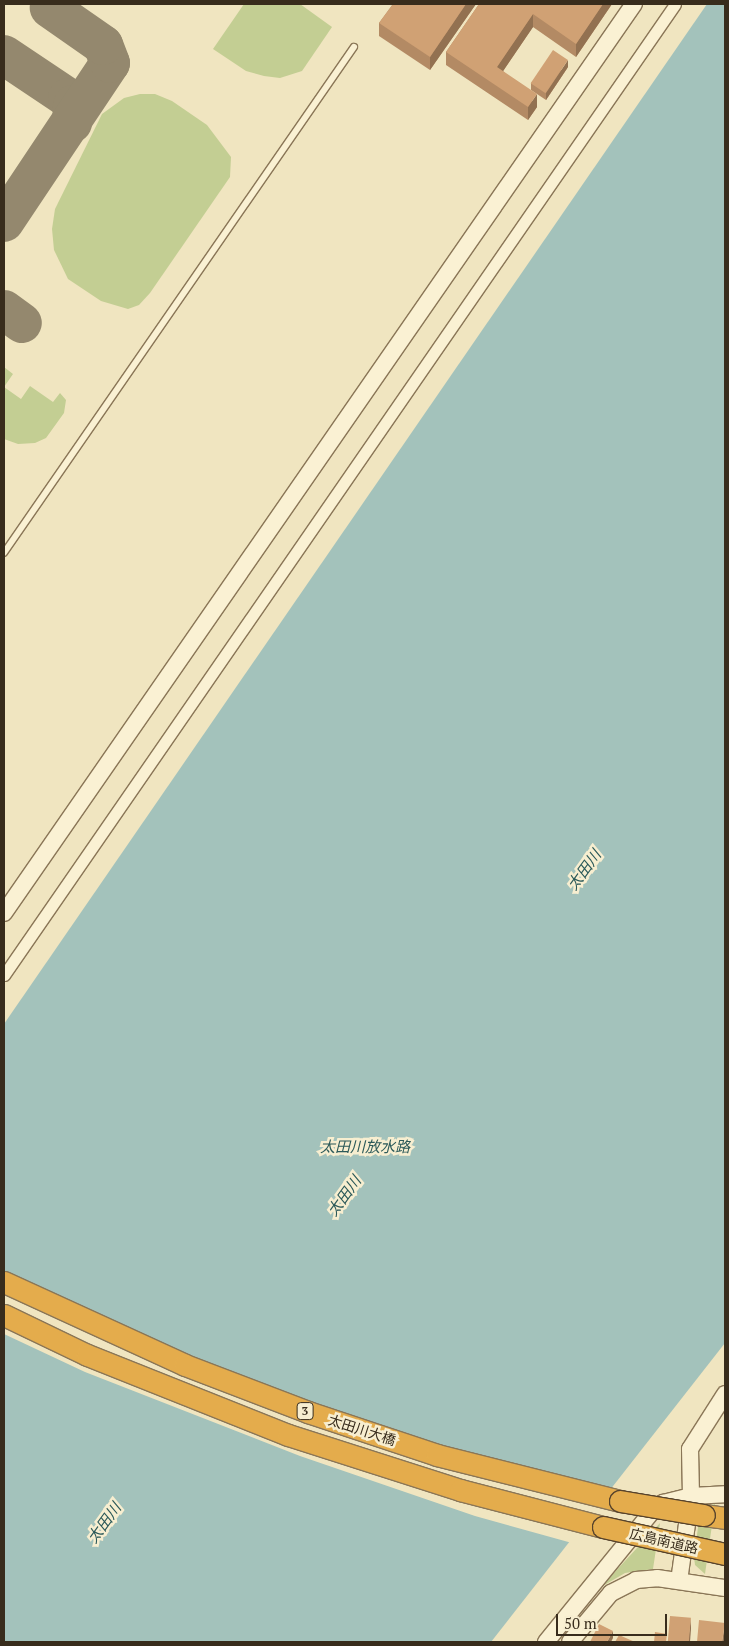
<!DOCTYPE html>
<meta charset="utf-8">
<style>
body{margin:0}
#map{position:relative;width:729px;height:1646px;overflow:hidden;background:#f0e5c0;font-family:"PT Serif","Noto Sans JP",serif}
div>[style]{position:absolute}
.green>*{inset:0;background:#c3ce93}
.water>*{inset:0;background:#a3c2bb}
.pier>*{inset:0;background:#f0e5c0}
.taxiway>*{height:40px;margin:-20px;padding:0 20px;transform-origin:20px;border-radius:20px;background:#94886e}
.roads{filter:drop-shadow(1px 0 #8a7657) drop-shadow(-1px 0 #8a7657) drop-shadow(0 1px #8a7657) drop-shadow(0 -1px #8a7657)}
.lane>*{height:5.5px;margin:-2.75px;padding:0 2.75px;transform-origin:2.75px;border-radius:2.75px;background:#faf1d3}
.street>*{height:11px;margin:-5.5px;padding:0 5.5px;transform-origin:5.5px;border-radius:5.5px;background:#faf1d3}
.secondary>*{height:16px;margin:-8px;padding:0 8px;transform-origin:8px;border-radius:8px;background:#faf1d3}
.highway>*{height:21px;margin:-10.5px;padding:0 10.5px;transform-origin:10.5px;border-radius:10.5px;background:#e4ac4c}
.bridges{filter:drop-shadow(1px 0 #57432c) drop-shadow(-1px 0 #57432c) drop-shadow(0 1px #57432c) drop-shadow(0 -1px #57432c)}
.highway-bridge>*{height:21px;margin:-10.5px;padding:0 10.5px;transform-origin:10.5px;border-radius:10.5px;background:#e4ac4c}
.wall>*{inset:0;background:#b38a64}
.shaded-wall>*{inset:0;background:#927151}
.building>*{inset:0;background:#d0a174;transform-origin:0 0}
span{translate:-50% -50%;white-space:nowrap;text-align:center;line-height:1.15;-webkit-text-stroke:5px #f7eed0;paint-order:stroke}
.shield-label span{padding:1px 4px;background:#f7eed0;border:1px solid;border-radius:4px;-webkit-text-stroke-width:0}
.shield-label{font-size:12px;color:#382c1c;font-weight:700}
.street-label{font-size:14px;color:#382c1c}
.water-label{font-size:15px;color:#2b5959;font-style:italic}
.frame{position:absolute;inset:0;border:5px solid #382c1c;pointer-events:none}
.scale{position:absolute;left:556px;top:1614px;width:111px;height:22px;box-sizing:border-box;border:2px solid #382c1c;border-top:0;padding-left:6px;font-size:15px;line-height:18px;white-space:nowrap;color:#382c1c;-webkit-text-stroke:4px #f7eed0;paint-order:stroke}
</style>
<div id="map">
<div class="green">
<i style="clip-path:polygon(244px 4px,300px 4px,332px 27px,302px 71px,280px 78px,264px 76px,246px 71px,213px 49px)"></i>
<i style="clip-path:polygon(140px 94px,155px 94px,172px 101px,207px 125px,231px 157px,230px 177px,150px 293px,139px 305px,128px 309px,101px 301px,68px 279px,54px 250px,52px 229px,55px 209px,102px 114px,124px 98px)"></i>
<i style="clip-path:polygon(4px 367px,13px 374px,4px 387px,21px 399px,30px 386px,53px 402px,60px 393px,66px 400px,64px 413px,46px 438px,35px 443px,18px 444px,4px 439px)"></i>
<i style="clip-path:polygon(715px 1504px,705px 1574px,695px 1565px,694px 1557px,699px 1520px,705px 1507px)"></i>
<i style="clip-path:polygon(660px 1523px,653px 1569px,625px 1573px,601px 1587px)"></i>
</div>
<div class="water">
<i style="clip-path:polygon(707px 4px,725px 4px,725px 1343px,491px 1642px,4px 1642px,4px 1024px)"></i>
</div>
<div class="pier">
<i style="clip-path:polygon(4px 1272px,158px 1349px,372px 1427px,610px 1494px,572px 1543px,475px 1516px,300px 1456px,85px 1372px,4px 1334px)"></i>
</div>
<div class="taxiway">
<i style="left:4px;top:55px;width:77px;rotate:33.9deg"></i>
<i style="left:68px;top:98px;width:9px;rotate:54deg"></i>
<i style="left:73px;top:105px;width:18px;rotate:93deg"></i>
<i style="left:4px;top:222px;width:191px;rotate:-56.3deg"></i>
<i style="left:110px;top:63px;width:19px;rotate:-111deg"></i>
<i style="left:103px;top:45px;width:65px;rotate:-145.1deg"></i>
<i style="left:4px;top:310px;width:22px;rotate:36deg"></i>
</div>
<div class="roads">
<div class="lane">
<i style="left:4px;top:553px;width:615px;rotate:-55.33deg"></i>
</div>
<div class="street">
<i style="left:4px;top:975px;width:1180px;rotate:-55.35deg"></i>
</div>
<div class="secondary">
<i style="left:4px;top:913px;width:1106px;rotate:-55.28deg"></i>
<i style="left:679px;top:1581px;width:86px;rotate:-82deg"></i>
<i style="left:691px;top:1496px;width:47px;rotate:-91.2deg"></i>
<i style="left:690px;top:1449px;width:65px;rotate:-57.5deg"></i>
<i style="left:546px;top:1642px;width:171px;rotate:-50.9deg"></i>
<i style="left:654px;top:1509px;width:11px;rotate:-34deg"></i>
<i style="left:663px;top:1503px;width:29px;rotate:-14deg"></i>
<i style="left:691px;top:1496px;width:34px;rotate:-3deg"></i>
<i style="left:570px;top:1642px;width:64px;rotate:-50.1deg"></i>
<i style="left:611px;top:1593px;width:28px;rotate:-27deg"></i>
<i style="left:636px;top:1580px;width:21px;rotate:-5deg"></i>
<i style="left:657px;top:1578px;width:69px;rotate:8.4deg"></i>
</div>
<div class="highway">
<i style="left:4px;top:1282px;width:199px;rotate:24.6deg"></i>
<i style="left:185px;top:1365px;width:132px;rotate:20.9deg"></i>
<i style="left:308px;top:1412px;width:136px;rotate:18.4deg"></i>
<i style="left:437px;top:1455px;width:189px;rotate:14.1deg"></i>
<i style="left:4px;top:1315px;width:92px;rotate:25.7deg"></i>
<i style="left:87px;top:1355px;width:216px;rotate:21.7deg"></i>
<i style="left:288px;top:1435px;width:181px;rotate:17.7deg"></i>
<i style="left:460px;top:1490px;width:148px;rotate:14.5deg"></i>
<i style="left:704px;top:1515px;width:21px;rotate:8deg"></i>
</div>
</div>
<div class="bridges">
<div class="highway-bridge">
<i style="left:620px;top:1501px;width:85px;rotate:9.5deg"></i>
<i style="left:603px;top:1527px;width:125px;rotate:12.5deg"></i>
</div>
</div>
<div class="wall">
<i style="clip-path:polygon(393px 4px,476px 4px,430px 70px,379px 36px,379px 23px)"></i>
<i style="clip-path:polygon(479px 4px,612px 4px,576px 57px,533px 27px,503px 71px,537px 107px,528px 120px,446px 65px,446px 52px)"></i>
<i style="clip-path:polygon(568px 67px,546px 100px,531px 90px,531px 83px)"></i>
</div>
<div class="shaded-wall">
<i style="clip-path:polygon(466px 4px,476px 4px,430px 70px,430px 57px)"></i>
<i style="clip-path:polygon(603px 4px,612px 4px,576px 57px,576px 44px)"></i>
<i style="clip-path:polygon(533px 14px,533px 27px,497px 80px,497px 67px)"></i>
<i style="clip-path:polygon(568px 60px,568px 67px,546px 100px,546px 93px)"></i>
<i style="clip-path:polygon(537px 94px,537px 107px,528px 120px,528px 107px)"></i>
<i style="clip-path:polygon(691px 1618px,691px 1629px,690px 1642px,688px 1642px)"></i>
<i style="clip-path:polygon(725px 1623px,724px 1642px,722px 1642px)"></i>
<i style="clip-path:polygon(613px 1631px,613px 1638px,611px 1642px,607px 1642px)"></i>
</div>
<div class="building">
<i style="clip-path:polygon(393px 4px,466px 4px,430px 57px,379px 23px)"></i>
<i style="clip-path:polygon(479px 4px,603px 4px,576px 44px,533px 14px,497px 67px,537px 94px,528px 107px,446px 52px)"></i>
<i style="left:553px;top:50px;width:18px;height:40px;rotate:34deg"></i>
<i style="left:670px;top:1616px;width:21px;height:26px;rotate:5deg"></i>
<i style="clip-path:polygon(699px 1620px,725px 1623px,722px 1642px,697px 1642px)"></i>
<i style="clip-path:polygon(599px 1624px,613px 1631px,607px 1642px,590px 1642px)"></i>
<i style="clip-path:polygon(655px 1632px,667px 1634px,666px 1642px,654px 1642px)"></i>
<i style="clip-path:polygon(619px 1635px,635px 1642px,615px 1642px)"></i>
</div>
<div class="shield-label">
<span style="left:305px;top:1411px">3</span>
</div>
<div class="street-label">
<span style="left:362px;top:1430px;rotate:18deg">太田川大橋</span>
<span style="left:664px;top:1541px;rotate:13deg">広島南道路</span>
</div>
<div class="water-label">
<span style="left:584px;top:870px;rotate:-54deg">太田川</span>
<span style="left:365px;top:1147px">太田川放水路</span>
<span style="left:344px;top:1196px;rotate:-54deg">太田川</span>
<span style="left:104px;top:1523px;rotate:-54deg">太田川</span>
</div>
<div class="frame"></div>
<div class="scale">50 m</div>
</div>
